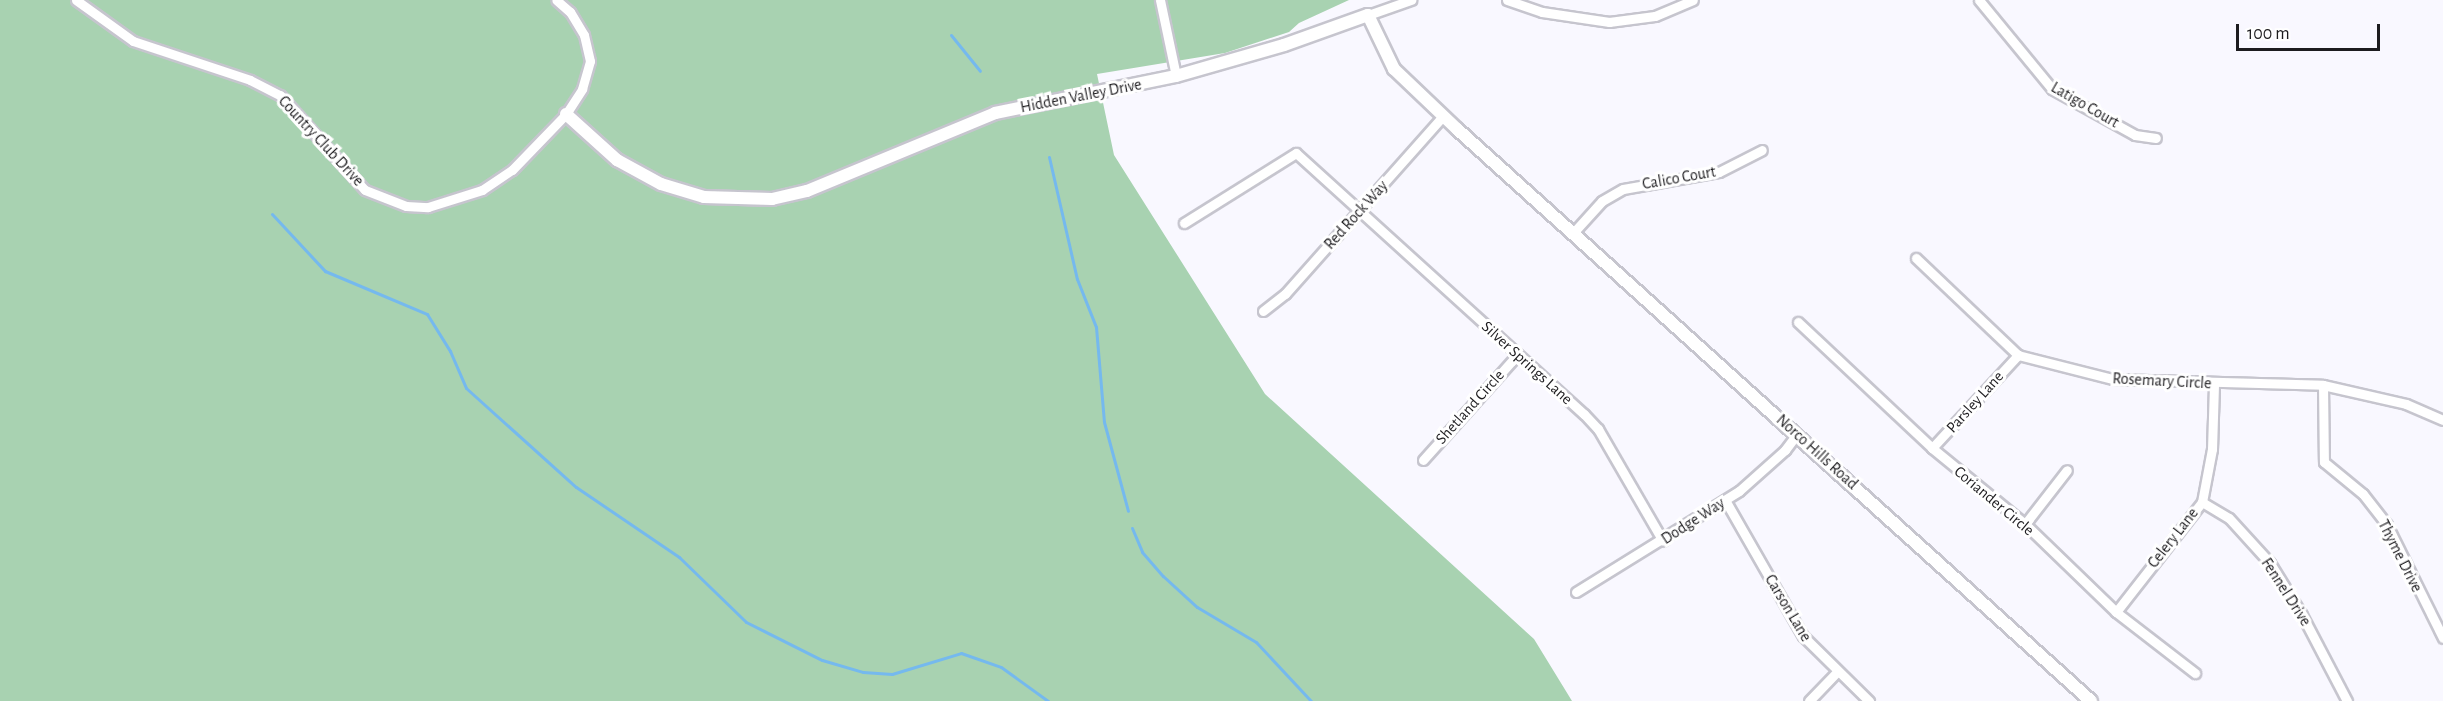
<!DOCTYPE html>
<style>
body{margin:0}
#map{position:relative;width:2443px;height:701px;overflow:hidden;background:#f9f8ff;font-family:"Alegreya Sans",sans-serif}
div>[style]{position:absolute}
.green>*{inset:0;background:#a8d2b1}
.stream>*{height:3px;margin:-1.5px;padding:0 1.5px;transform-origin:1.5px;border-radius:1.5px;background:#75b9ee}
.roads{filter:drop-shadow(2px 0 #c6c5ce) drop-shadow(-2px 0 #c6c5ce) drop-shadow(0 2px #c6c5ce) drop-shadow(0 -2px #c6c5ce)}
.street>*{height:9px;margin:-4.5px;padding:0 4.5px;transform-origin:4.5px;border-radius:4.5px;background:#fff}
.secondary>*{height:12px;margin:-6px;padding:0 6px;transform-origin:6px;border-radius:6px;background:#fff}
span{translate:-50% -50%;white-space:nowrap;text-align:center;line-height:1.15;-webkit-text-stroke:6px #fff;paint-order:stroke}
.street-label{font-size:16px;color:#1d1c1f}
.scale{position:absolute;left:2236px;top:24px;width:144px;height:27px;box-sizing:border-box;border:3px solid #1d1c1f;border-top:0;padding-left:8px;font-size:18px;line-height:21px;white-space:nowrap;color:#1d1c1f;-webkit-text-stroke:4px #fff;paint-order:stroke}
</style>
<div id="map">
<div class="green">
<i style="clip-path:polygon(0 0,1349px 0,1299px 23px,1289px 32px,1225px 53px,1097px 74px,1114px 155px,1265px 394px,1534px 639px,1572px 701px,0 701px)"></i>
</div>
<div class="stream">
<i style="left:951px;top:35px;width:46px;rotate:51.1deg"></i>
<i style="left:1049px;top:157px;width:125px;rotate:77.1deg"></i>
<i style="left:1077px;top:279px;width:52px;rotate:68.4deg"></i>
<i style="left:1096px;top:327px;width:95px;rotate:85.2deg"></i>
<i style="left:1104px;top:422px;width:92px;rotate:74.9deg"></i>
<i style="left:272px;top:214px;width:78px;rotate:47.1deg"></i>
<i style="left:325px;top:271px;width:111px;rotate:22.9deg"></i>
<i style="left:427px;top:314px;width:44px;rotate:58.1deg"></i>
<i style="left:450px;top:351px;width:40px;rotate:66.6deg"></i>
<i style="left:466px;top:388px;width:148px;rotate:42deg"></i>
<i style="left:576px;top:487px;width:125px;rotate:34.2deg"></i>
<i style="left:679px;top:557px;width:93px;rotate:44.1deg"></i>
<i style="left:746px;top:622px;width:85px;rotate:26.6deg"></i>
<i style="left:822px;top:660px;width:43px;rotate:16.3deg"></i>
<i style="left:863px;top:672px;width:29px;rotate:4deg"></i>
<i style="left:892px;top:674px;width:72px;rotate:-16.9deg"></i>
<i style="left:961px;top:653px;width:42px;rotate:19.3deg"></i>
<i style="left:1001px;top:667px;width:58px;rotate:35.9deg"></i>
<i style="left:1132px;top:528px;width:26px;rotate:67deg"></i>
<i style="left:1142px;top:552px;width:32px;rotate:49deg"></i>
<i style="left:1163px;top:576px;width:46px;rotate:42.4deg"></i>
<i style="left:1197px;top:607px;width:69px;rotate:30.7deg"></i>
<i style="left:1256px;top:642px;width:81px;rotate:47deg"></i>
</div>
<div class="roads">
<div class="street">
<i style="left:76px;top:0;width:70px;rotate:35.7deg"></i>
<i style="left:133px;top:41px;width:123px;rotate:18.4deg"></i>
<i style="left:250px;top:80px;width:34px;rotate:27deg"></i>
<i style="left:280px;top:95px;width:127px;rotate:48.2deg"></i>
<i style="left:365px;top:190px;width:44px;rotate:21.3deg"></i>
<i style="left:406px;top:206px;width:22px;rotate:3deg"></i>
<i style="left:428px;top:207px;width:57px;rotate:-17.5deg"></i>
<i style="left:482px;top:190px;width:36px;rotate:-34deg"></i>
<i style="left:512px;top:170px;width:78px;rotate:-46deg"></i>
<i style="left:566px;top:114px;width:30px;rotate:-57deg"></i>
<i style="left:582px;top:89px;width:29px;rotate:-74deg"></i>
<i style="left:590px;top:61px;width:27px;rotate:-103deg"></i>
<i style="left:584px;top:35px;width:27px;rotate:-121deg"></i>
<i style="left:570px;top:12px;width:18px;rotate:-139deg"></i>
<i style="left:1160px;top:0;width:78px;rotate:78.1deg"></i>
<i style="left:1507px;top:0;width:37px;rotate:19deg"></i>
<i style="left:1542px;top:12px;width:68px;rotate:8.5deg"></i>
<i style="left:1609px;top:22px;width:46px;rotate:-7.4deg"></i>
<i style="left:1655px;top:16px;width:41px;rotate:-22.8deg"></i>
<i style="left:1979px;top:0;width:115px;rotate:50.6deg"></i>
<i style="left:2052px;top:89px;width:95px;rotate:29deg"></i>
<i style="left:2135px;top:135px;width:21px;rotate:8deg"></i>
<i style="left:1368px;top:15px;width:46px;rotate:-19.2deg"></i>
<i style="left:1184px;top:223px;width:132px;rotate:-32deg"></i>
<i style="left:1296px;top:153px;width:389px;rotate:42.2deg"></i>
<i style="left:1584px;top:414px;width:21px;rotate:47deg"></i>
<i style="left:1598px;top:429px;width:129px;rotate:59.9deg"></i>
<i style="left:1573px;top:233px;width:43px;rotate:-47.8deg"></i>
<i style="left:1602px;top:201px;width:24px;rotate:-30deg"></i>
<i style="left:1623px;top:189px;width:97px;rotate:-10deg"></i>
<i style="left:1719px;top:172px;width:48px;rotate:-27.1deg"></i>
<i style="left:1916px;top:258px;width:141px;rotate:43.6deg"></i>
<i style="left:2018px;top:355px;width:98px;rotate:14.2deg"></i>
<i style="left:2113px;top:379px;width:210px;rotate:1.6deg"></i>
<i style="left:2323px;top:385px;width:85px;rotate:12.9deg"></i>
<i style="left:2406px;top:404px;width:40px;rotate:23.4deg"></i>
<i style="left:1263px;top:311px;width:28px;rotate:-38deg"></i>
<i style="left:1285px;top:294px;width:239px;rotate:-48.4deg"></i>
<i style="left:1798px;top:322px;width:184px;rotate:43.2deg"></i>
<i style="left:1932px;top:448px;width:120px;rotate:39.3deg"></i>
<i style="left:2025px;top:524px;width:127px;rotate:44deg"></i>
<i style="left:2116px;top:612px;width:100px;rotate:37.7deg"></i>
<i style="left:2323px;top:385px;width:77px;rotate:89.3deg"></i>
<i style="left:2324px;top:462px;width:50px;rotate:39.4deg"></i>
<i style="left:2363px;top:494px;width:39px;rotate:52deg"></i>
<i style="left:2387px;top:525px;width:126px;rotate:63.6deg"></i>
<i style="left:1932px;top:448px;width:127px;rotate:-47.2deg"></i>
<i style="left:1423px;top:460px;width:142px;rotate:-48.1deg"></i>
<i style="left:1725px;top:500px;width:157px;rotate:60.2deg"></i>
<i style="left:1803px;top:636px;width:93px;rotate:44.6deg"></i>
<i style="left:2202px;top:502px;width:31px;rotate:31deg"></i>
<i style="left:2229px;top:518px;width:61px;rotate:47.7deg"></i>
<i style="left:2270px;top:563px;width:61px;rotate:58.4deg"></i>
<i style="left:2302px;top:615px;width:97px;rotate:62.4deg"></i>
<i style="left:2025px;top:524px;width:68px;rotate:-52.1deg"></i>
<i style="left:1576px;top:592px;width:192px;rotate:-31.8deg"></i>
<i style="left:1739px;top:491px;width:62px;rotate:-41.7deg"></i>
<i style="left:1785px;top:450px;width:20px;rotate:-53deg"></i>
<i style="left:2116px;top:612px;width:140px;rotate:-52deg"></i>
<i style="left:2202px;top:502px;width:54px;rotate:-79.3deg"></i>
<i style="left:2212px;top:449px;width:65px;rotate:-88.2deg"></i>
<i style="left:1809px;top:701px;width:40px;rotate:-46deg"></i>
</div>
<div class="secondary">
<i style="left:566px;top:114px;width:69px;rotate:42deg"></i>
<i style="left:617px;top:160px;width:50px;rotate:28.6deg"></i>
<i style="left:661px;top:184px;width:45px;rotate:16.8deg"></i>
<i style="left:704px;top:197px;width:68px;rotate:1.7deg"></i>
<i style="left:772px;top:199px;width:36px;rotate:-13deg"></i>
<i style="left:807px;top:191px;width:204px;rotate:-22.5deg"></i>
<i style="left:995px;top:113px;width:185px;rotate:-11.6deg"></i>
<i style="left:1176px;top:76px;width:112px;rotate:-16deg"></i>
<i style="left:1284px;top:45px;width:89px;rotate:-19.7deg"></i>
<i style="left:1368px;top:15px;width:60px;rotate:64.3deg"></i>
<i style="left:1394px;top:69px;width:87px;rotate:43.6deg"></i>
<i style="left:1457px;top:129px;width:854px;rotate:42.06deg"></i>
</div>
</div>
<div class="street-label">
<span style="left:1081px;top:96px;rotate:-11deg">Hidden Valley Drive</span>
<span style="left:2085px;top:105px;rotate:30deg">Latigo Court</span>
<span style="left:321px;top:141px;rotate:47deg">Country Club Drive</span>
<span style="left:1679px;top:178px;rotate:-10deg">Calico Court</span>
<span style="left:1356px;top:215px;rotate:-48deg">Red Rock Way</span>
<span style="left:1527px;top:363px;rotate:42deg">Silver Springs Lane</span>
<span style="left:2162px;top:381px;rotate:3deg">Rosemary Circle</span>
<span style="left:1975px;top:402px;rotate:-48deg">Parsley Lane</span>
<span style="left:1470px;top:407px;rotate:-48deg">Shetland Circle</span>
<span style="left:1817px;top:452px;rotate:42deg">Norco Hills Road</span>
<span style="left:1994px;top:501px;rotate:40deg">Coriander Circle</span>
<span style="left:1693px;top:521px;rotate:-33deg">Dodge Way</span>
<span style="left:2173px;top:538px;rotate:-52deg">Celery Lane</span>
<span style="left:2400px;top:556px;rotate:63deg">Thyme Drive</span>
<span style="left:2286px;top:592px;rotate:57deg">Fennel Drive</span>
<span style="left:1788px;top:608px;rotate:59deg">Carson Lane</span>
</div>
<div class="scale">100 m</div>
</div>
